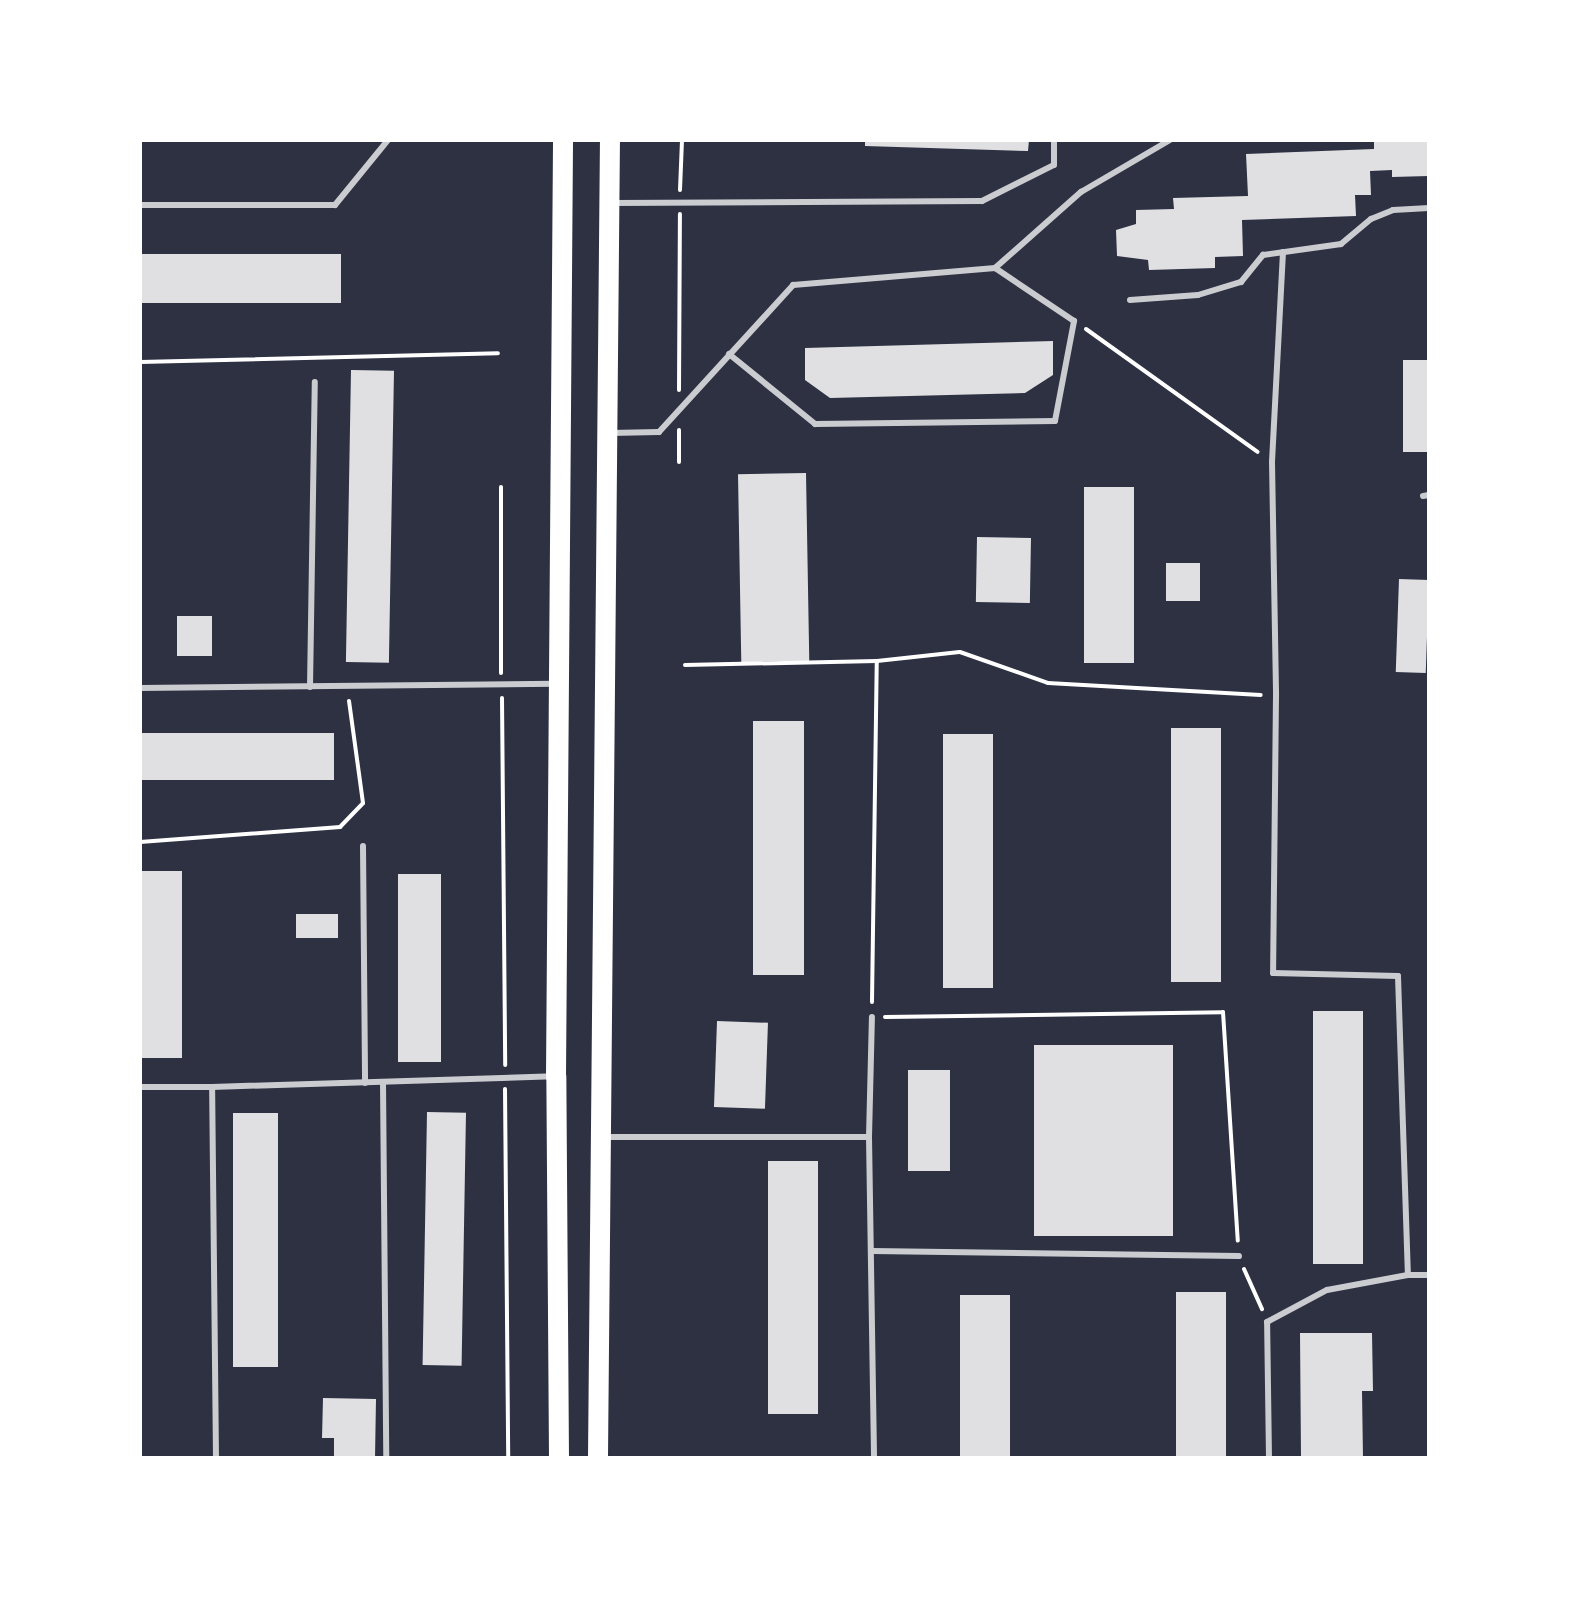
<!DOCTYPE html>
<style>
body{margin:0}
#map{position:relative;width:1569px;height:1598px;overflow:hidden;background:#2d3142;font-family:"DejaVu Sans",sans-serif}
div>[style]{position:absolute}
.building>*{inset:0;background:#e0e0e3;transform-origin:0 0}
.path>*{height:4px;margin:-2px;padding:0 2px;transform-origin:2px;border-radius:2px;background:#fff}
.service>*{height:6px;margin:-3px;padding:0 3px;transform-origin:3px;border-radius:3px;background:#caccd0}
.primary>*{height:20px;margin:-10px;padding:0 10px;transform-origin:10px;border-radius:10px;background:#fff}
span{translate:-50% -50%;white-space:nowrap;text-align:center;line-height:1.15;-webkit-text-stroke:8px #fff;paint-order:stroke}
.frame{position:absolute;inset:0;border:142px solid #fff;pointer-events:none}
</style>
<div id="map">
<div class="building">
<i style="clip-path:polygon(865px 140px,1029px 140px,1028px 151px,865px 146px)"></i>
<i style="clip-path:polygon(1374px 140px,1429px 140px,1429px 176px,1392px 177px,1392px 170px,1370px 171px,1371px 195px,1355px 195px,1356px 216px,1242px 220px,1243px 256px,1215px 257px,1215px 268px,1149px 270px,1148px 260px,1117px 256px,1116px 230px,1136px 224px,1136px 210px,1174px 209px,1173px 198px,1248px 196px,1246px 154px,1374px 149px)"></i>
<i style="left:140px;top:254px;width:201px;height:49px"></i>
<i style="clip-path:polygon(1053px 341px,1053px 375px,1025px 393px,830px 398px,805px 380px,805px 348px)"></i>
<i style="left:1403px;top:360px;width:26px;height:92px"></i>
<i style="left:351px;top:370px;width:43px;height:292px;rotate:1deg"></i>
<i style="left:806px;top:473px;width:188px;height:68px;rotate:89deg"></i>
<i style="left:1084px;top:487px;width:50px;height:176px"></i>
<i style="left:977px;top:537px;width:54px;height:65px;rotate:1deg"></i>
<i style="left:1166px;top:563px;width:34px;height:38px"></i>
<i style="left:1399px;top:579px;width:30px;height:93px;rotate:2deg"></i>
<i style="left:177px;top:616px;width:35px;height:40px"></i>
<i style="left:753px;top:721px;width:51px;height:254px"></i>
<i style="left:1221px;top:728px;width:254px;height:50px;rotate:90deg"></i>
<i style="left:140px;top:733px;width:194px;height:47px"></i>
<i style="left:943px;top:734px;width:50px;height:254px"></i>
<i style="left:140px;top:871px;width:42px;height:187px"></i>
<i style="left:441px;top:874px;width:188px;height:43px;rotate:90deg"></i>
<i style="left:296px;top:914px;width:42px;height:24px"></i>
<i style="left:1363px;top:1011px;width:253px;height:50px;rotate:90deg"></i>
<i style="left:717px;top:1021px;width:51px;height:86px;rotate:2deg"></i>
<i style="left:1034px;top:1045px;width:139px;height:191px"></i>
<i style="left:908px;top:1070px;width:42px;height:101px"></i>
<i style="left:427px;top:1112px;width:39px;height:253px;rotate:1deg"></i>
<i style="left:233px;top:1113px;width:45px;height:254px"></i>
<i style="left:768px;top:1161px;width:50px;height:253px"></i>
<i style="left:1176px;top:1292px;width:50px;height:166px"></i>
<i style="left:960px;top:1295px;width:50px;height:163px"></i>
<i style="clip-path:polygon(1300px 1333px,1372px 1333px,1373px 1391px,1362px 1391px,1363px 1458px,1301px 1458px)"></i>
<i style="clip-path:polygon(323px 1398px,376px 1399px,375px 1458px,334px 1458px,334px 1438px,322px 1438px)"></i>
</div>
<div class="path">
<i style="left:680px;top:190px;width:50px;rotate:-87.7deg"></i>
<i style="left:1086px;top:329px;width:211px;rotate:35.6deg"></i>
<i style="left:140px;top:362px;width:358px;rotate:-1.4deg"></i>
<i style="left:679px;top:390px;width:176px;rotate:-89.7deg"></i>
<i style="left:679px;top:462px;width:32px;rotate:-90deg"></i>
<i style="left:501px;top:487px;width:186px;rotate:90deg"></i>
<i style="left:685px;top:665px;width:192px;rotate:-1.2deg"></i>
<i style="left:502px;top:698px;width:367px;rotate:89.5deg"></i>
<i style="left:140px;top:842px;width:201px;rotate:-4.3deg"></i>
<i style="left:340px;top:827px;width:33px;rotate:-46deg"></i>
<i style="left:363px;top:803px;width:103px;rotate:-97.8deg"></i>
<i style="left:872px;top:1002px;width:341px;rotate:-89.2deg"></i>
<i style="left:877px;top:661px;width:83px;rotate:-6.2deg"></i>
<i style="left:960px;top:652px;width:93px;rotate:19.4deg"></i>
<i style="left:1048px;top:683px;width:213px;rotate:3.2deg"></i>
<i style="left:885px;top:1017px;width:338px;rotate:-0.8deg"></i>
<i style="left:1223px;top:1012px;width:229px;rotate:86.3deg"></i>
<i style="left:505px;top:1089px;width:369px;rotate:89.5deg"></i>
<i style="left:1244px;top:1269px;width:44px;rotate:65.8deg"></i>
</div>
<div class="service">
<i style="left:613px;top:203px;width:369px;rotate:-0.3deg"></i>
<i style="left:982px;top:201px;width:80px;rotate:-26.6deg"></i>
<i style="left:1054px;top:165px;width:25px;rotate:-90deg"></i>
<i style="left:140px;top:205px;width:195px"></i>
<i style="left:335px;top:205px;width:84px;rotate:-50.8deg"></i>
<i style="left:1283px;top:252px;width:210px;rotate:93deg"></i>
<i style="left:1272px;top:462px;width:233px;rotate:89deg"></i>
<i style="left:1276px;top:695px;width:278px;rotate:90.6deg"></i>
<i style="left:1273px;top:973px;width:125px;rotate:1.4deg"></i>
<i style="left:1398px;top:976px;width:299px;rotate:88.1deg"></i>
<i style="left:1408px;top:1275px;width:21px"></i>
<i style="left:1130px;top:300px;width:68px;rotate:-4.2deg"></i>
<i style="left:1198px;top:295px;width:45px;rotate:-16.8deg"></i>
<i style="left:1241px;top:282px;width:35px;rotate:-51deg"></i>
<i style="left:1263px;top:255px;width:79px;rotate:-8deg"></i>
<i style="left:1341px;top:244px;width:39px;rotate:-40deg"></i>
<i style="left:1371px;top:219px;width:24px;rotate:-22deg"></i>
<i style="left:1393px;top:210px;width:36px;rotate:-3deg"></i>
<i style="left:729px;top:354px;width:111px;rotate:39.1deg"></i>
<i style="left:815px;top:424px;width:240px;rotate:-0.7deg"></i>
<i style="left:1055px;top:421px;width:102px;rotate:-79.2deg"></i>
<i style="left:1074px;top:321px;width:95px;rotate:-146.1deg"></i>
<i style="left:610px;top:433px;width:49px;rotate:-1.2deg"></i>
<i style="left:659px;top:432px;width:199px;rotate:-47.6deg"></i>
<i style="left:793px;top:285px;width:203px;rotate:-4.8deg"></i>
<i style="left:995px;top:268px;width:115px;rotate:-41.5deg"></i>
<i style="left:1081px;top:192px;width:103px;rotate:-30.3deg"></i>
<i style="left:1423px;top:496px;width:6px;rotate:-9deg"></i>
<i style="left:310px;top:687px;width:305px;rotate:-89.1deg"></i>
<i style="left:140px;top:688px;width:415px;rotate:-0.6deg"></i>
<i style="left:363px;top:846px;width:237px;rotate:89.5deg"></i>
<i style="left:383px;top:1082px;width:376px;rotate:89.5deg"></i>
<i style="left:140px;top:1087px;width:72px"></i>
<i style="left:606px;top:1137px;width:263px"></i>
<i style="left:869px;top:1137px;width:321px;rotate:89.1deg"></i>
<i style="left:869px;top:1137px;width:120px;rotate:-88.6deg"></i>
<i style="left:872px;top:1251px;width:367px;rotate:0.8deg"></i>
<i style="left:216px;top:1458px;width:371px;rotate:-90.6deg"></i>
<i style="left:212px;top:1087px;width:341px;rotate:-1.8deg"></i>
<i style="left:1269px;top:1458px;width:136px;rotate:-90.8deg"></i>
<i style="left:1267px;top:1322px;width:68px;rotate:-28.1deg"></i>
<i style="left:1327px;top:1290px;width:82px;rotate:-10.5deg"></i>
</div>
<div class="primary">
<i style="left:559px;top:1458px;width:382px;rotate:-90.4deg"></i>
<i style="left:556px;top:1076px;width:936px;rotate:-89.57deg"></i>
<i style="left:598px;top:1458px;width:1318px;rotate:-89.48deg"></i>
</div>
<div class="frame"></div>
</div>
